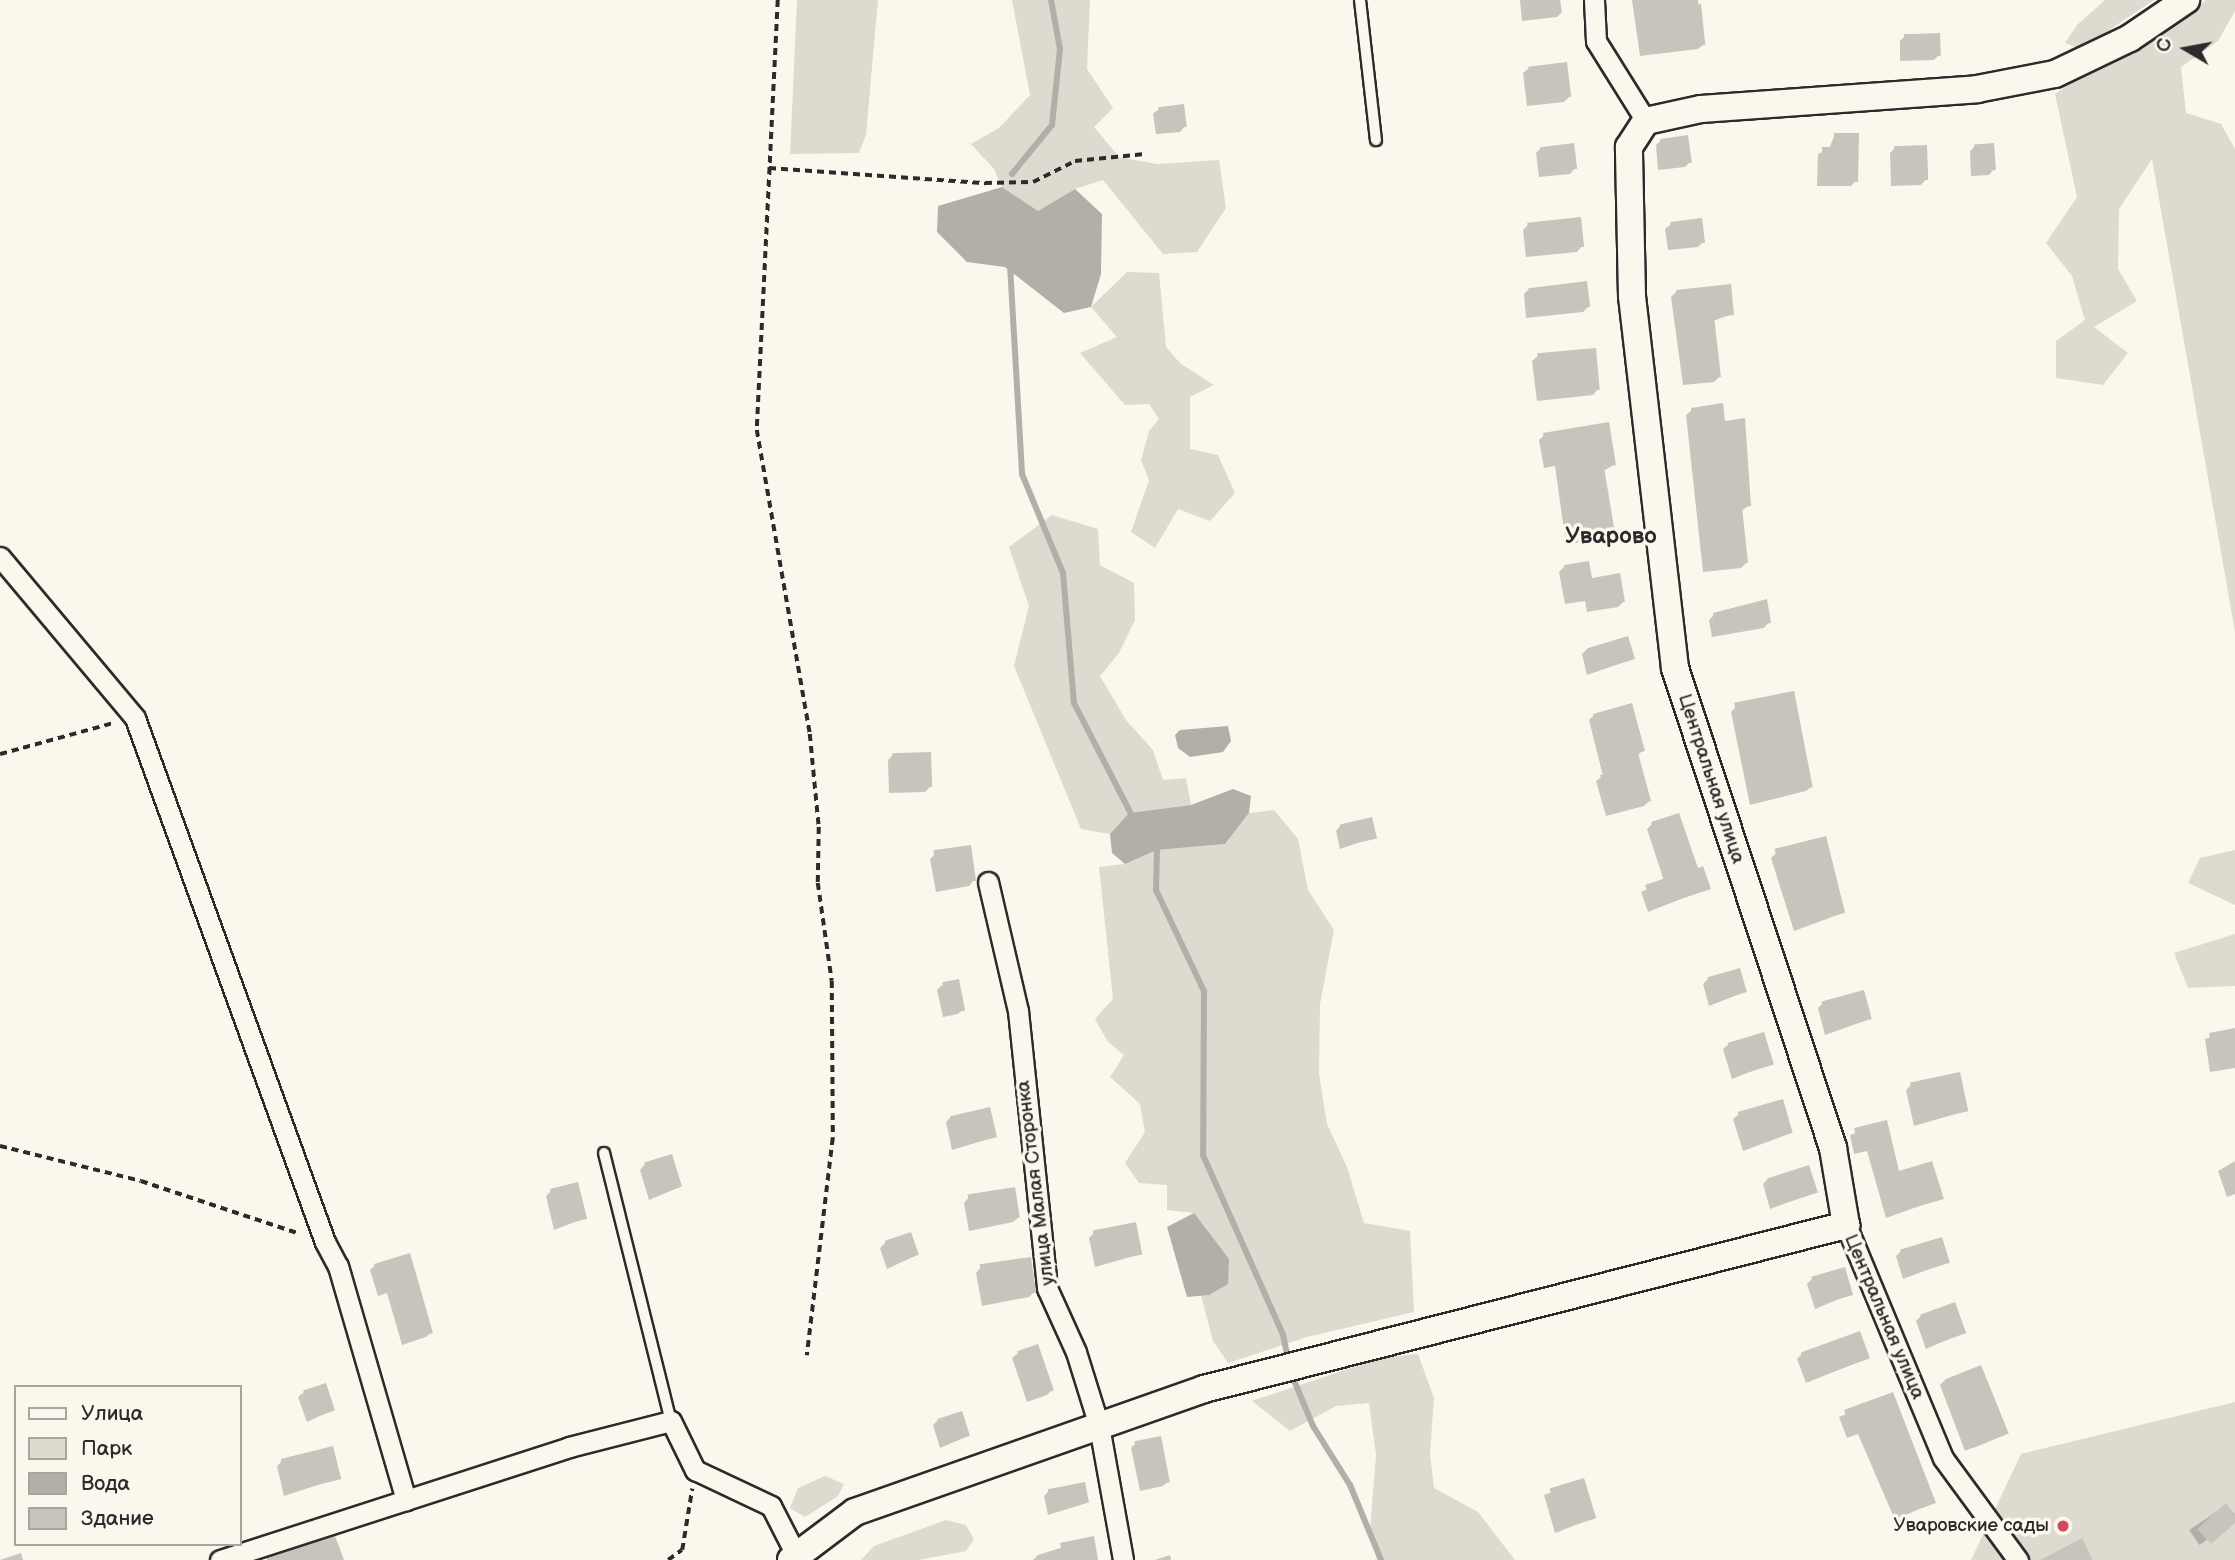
<!DOCTYPE html>
<meta charset="utf-8">
<style>
body{margin:0}
#map{position:relative;width:2235px;height:1560px;overflow:hidden;background:#fbf7ec;font-family:"Balsamiq Sans",sans-serif}
div>[style]{position:absolute}
.green>*{inset:0;background:#dddad0}
.water>*{inset:0;background:#b1afa7}
.shadow>*{inset:0;background:#0003;transform-origin:0 0}
.stream>*{height:6px;margin:-3px;padding:0 3px;transform-origin:3px;border-radius:3px;background:#b1afa7}
.building>*{inset:0;background:#c7c4bc;transform-origin:0 0}
.path>*{height:3.5px;margin-top:-1.75px;transform-origin:0;background:repeating-linear-gradient(90deg,#2b2b2b 0 7px,transparent 0 12px)}
.roads{filter:drop-shadow(2px 0 #2b2b2b) drop-shadow(-2px 0 #2b2b2b) drop-shadow(0 2px #2b2b2b) drop-shadow(0 -2px #2b2b2b)}
.lane>*{height:10px;margin:-5px;padding:0 5px;transform-origin:5px;border-radius:5px;background:#fbf7ec}
.street>*{height:19px;margin:-9.5px;padding:0 9.5px;transform-origin:9.5px;border-radius:9.5px;background:#fbf7ec}
.secondary>*{height:26px;margin:-13px;padding:0 13px;transform-origin:13px;border-radius:13px;background:#fbf7ec}
.dots>*{width:19px;height:19px;translate:-50% -50%;box-sizing:border-box;border:4px solid #fbf7ec;border-radius:50%}
span{translate:-50% -50%;white-space:nowrap;text-align:center;line-height:1.15;-webkit-text-stroke:7px #fbf7ec;paint-order:stroke}
.street-label{font-size:19px;color:#2b2b2b}
.poi-label{font-size:19px;color:#2b2b2b}
.right{translate:-100% -50%;text-align:right}
.quarter-label{font-size:23px;color:#2b2b2b;font-weight:700}
.legend{position:absolute;left:14px;top:1385px;width:228px;height:161px;box-sizing:border-box;background:#fbf7ec;border:2px solid #a8a59f;margin:0;padding:9px 12px;list-style:none;font-size:21px;color:#2b2b2b}
.legend li{display:flex;align-items:center;gap:14px;height:35px}
.legend b{width:35px;border:2px solid #a8a59f}
.north{position:absolute;left:2151px;top:14px;width:70px;height:70px;-webkit-text-stroke:5px #fbf7ec;paint-order:stroke;rotate:280deg;font-size:19px;font-weight:700;line-height:28px;text-align:center;color:#2b2b2b}
.north::after{content:'';display:block;margin:auto;width:24px;height:32px;background:#2b2b2b;clip-path:polygon(50% 0,100% 100%,50% 72%,0 100%)}
</style>
<div id="map">
<div class="green">
<i style="clip-path:polygon(797px 0,878px 0,866px 135px,859px 153px,790px 154px)"></i>
<i style="clip-path:polygon(1012px 0,1090px 0,1087px 69px,1113px 108px,1094px 127px,1119px 157px,1157px 164px,1219px 160px,1226px 208px,1197px 252px,1163px 254px,1103px 180px,1075px 189px,1038px 211px,1002px 187px,994px 169px,971px 144px,999px 128px,1030px 95px)"></i>
<i style="clip-path:polygon(2105px 0,2154px 0,2081px 49px,2065px 43px,2077px 25px)"></i>
<i style="clip-path:polygon(2206px 0,2235px 0,2235px 11px,2218px 41px,2181px 67px,2186px 113px,2221px 124px,2235px 149px,2235px 632px,2152px 159px,2119px 209px,2118px 269px,2137px 301px,2094px 327px,2128px 353px,2103px 385px,2056px 378px,2056px 341px,2085px 320px,2072px 276px,2046px 243px,2077px 197px,2055px 94px,2090px 69px,2182px 20px)"></i>
<i style="clip-path:polygon(1127px 272px,1159px 273px,1166px 347px,1181px 364px,1214px 385px,1190px 397px,1190px 449px,1218px 455px,1235px 493px,1210px 521px,1178px 509px,1155px 548px,1131px 532px,1149px 480px,1141px 460px,1149px 431px,1159px 419px,1149px 404px,1125px 405px,1080px 353px,1117px 337px,1091px 307px)"></i>
<i style="clip-path:polygon(1052px 515px,1098px 529px,1100px 565px,1134px 583px,1135px 620px,1119px 653px,1100px 676px,1126px 720px,1153px 750px,1163px 780px,1186px 778px,1191px 805px,1129px 813px,1110px 834px,1081px 829px,1014px 666px,1029px 606px,1009px 547px)"></i>
<i style="clip-path:polygon(1274px 810px,1298px 839px,1308px 890px,1334px 930px,1320px 1004px,1319px 1074px,1327px 1124px,1347px 1167px,1364px 1223px,1410px 1231px,1414px 1312px,1307px 1337px,1228px 1363px,1213px 1341px,1201px 1295px,1209px 1295px,1194px 1213px,1167px 1210px,1167px 1185px,1139px 1183px,1125px 1163px,1145px 1132px,1140px 1104px,1110px 1077px,1124px 1055px,1108px 1042px,1095px 1019px,1113px 999px,1099px 867px,1125px 864px,1157px 850px,1225px 844px,1249px 813px)"></i>
<i style="clip-path:polygon(2235px 850px,2235px 905px,2188px 883px,2200px 858px)"></i>
<i style="clip-path:polygon(2235px 934px,2235px 986px,2188px 988px,2174px 953px)"></i>
<i style="clip-path:polygon(1418px 1354px,1434px 1398px,1430px 1454px,1434px 1488px,1478px 1512px,1515px 1560px,1377px 1560px,1370px 1529px,1376px 1455px,1369px 1403px,1336px 1406px,1290px 1431px,1252px 1401px,1381px 1358px)"></i>
<i style="clip-path:polygon(2235px 1402px,2235px 1560px,1971px 1560px,2021px 1454px)"></i>
<i style="clip-path:polygon(825px 1476px,844px 1484px,838px 1496px,805px 1517px,790px 1508px,798px 1488px)"></i>
<i style="clip-path:polygon(946px 1520px,966px 1525px,974px 1539px,966px 1551px,919px 1560px,861px 1560px,874px 1546px)"></i>
</div>
<div class="water">
<i style="clip-path:polygon(1002px 187px,1038px 211px,1075px 189px,1102px 214px,1101px 274px,1091px 307px,1064px 313px,1005px 267px,967px 262px,937px 232px,938px 206px)"></i>
<i style="clip-path:polygon(1228px 726px,1231px 741px,1223px 752px,1190px 757px,1178px 748px,1175px 735px,1180px 730px)"></i>
<i style="clip-path:polygon(1233px 789px,1251px 796px,1249px 813px,1225px 844px,1157px 850px,1125px 864px,1112px 853px,1110px 834px,1129px 813px,1191px 805px)"></i>
<i style="clip-path:polygon(1194px 1213px,1229px 1259px,1228px 1284px,1209px 1295px,1187px 1297px,1167px 1227px)"></i>
</div>
<div class="shadow">
<i style="clip-path:polygon(1520px 0,1560px 0,1562px 12px,1557px 17px,1522px 21px)"></i>
<i style="clip-path:polygon(1632px 0,1698px 0,1704px 44px,1698px 49px,1640px 56px)"></i>
<i style="clip-path:polygon(1905px 36px,1939px 55px,1934px 60px,1900px 61px,1900px 41px)"></i>
<i style="clip-path:polygon(1529px 68px,1569px 97px,1564px 102px,1527px 106px,1523px 73px)"></i>
<i style="clip-path:polygon(1159px 109px,1185px 126px,1180px 132px,1156px 134px,1153px 114px)"></i>
<i style="clip-path:polygon(1835px 134px,1856px 181px,1851px 186px,1817px 186px,1818px 154px,1829px 149px)"></i>
<i style="clip-path:polygon(1661px 140px,1690px 162px,1685px 167px,1658px 170px,1656px 145px)"></i>
<i style="clip-path:polygon(1975px 146px,1994px 169px,1989px 175px,1971px 176px,1970px 151px)"></i>
<i style="clip-path:polygon(1541px 148px,1575px 168px,1570px 174px,1539px 177px,1536px 153px)"></i>
<i style="clip-path:polygon(1895px 148px,1926px 179px,1921px 185px,1891px 186px,1890px 153px)"></i>
<i style="clip-path:polygon(1671px 224px,1703px 242px,1698px 247px,1668px 250px,1665px 229px)"></i>
<i style="clip-path:polygon(1528px 225px,1582px 246px,1577px 252px,1526px 257px,1523px 230px)"></i>
<i style="clip-path:polygon(1529px 289px,1589px 306px,1583px 312px,1526px 318px,1524px 294px)"></i>
<i style="clip-path:polygon(1677px 291px,1732px 314px,1713px 321px,1719px 377px,1714px 382px,1683px 385px,1671px 297px)"></i>
<i style="clip-path:polygon(1538px 356px,1598px 389px,1593px 395px,1537px 401px,1532px 361px)"></i>
<i style="clip-path:polygon(1692px 410px,1724px 423px,1750px 505px,1741px 511px,1746px 563px,1741px 568px,1703px 572px,1686px 415px)"></i>
<i style="clip-path:polygon(1544px 435px,1614px 465px,1603px 471px,1613px 532px,1608px 537px,1566px 545px,1555px 466px,1544px 468px,1539px 440px)"></i>
<i style="clip-path:polygon(1564px 567px,1590px 580px,1623px 602px,1618px 607px,1587px 612px,1585px 601px,1565px 604px,1559px 572px)"></i>
<i style="clip-path:polygon(1714px 615px,1769px 622px,1764px 628px,1712px 637px,1709px 620px)"></i>
<i style="clip-path:polygon(1587px 649px,1633px 659px,1587px 675px,1582px 654px)"></i>
<i style="clip-path:polygon(1736px 707px,1812px 786px,1806px 791px,1750px 805px,1731px 712px)"></i>
<i style="clip-path:polygon(1594px 715px,1643px 750px,1637px 756px,1649px 801px,1644px 806px,1606px 816px,1596px 781px,1603px 776px,1589px 720px)"></i>
<i style="clip-path:polygon(893px 755px,930px 787px,925px 792px,889px 793px,888px 760px)"></i>
<i style="clip-path:polygon(1652px 824px,1709px 888px,1648px 912px,1641px 892px,1664px 881px,1647px 829px)"></i>
<i style="clip-path:polygon(1341px 825px,1375px 837px,1340px 849px,1336px 831px)"></i>
<i style="clip-path:polygon(1776px 853px,1843px 913px,1794px 931px,1771px 858px)"></i>
<i style="clip-path:polygon(935px 854px,974px 880px,969px 886px,936px 892px,930px 859px)"></i>
<i style="clip-path:polygon(1708px 979px,1745px 992px,1709px 1006px,1703px 984px)"></i>
<i style="clip-path:polygon(942px 985px,963px 1009px,958px 1014px,943px 1017px,937px 990px)"></i>
<i style="clip-path:polygon(1823px 1003px,1870px 1019px,1825px 1035px,1818px 1008px)"></i>
<i style="clip-path:polygon(2235px 1030px,2235px 1068px,2210px 1072px,2205px 1039px)"></i>
<i style="clip-path:polygon(1729px 1044px,1772px 1063px,1732px 1079px,1723px 1049px)"></i>
<i style="clip-path:polygon(1911px 1085px,1966px 1111px,1914px 1126px,1906px 1090px)"></i>
<i style="clip-path:polygon(1739px 1114px,1791px 1133px,1743px 1151px,1733px 1119px)"></i>
<i style="clip-path:polygon(951px 1117px,995px 1137px,952px 1150px,946px 1122px)"></i>
<i style="clip-path:polygon(1885px 1122px,1897px 1173px,1942px 1198px,1886px 1218px,1867px 1151px,1854px 1154px,1850px 1135px)"></i>
<i style="clip-path:polygon(2235px 1161px,2235px 1194px,2227px 1197px,2218px 1171px)"></i>
<i style="clip-path:polygon(645px 1164px,680px 1187px,649px 1200px,640px 1170px)"></i>
<i style="clip-path:polygon(1768px 1179px,1816px 1192px,1770px 1209px,1763px 1184px)"></i>
<i style="clip-path:polygon(551px 1191px,585px 1218px,554px 1230px,546px 1196px)"></i>
<i style="clip-path:polygon(969px 1197px,1019px 1217px,1013px 1222px,969px 1231px,964px 1203px)"></i>
<i style="clip-path:polygon(1094px 1233px,1141px 1254px,1095px 1267px,1089px 1238px)"></i>
<i style="clip-path:polygon(885px 1243px,917px 1255px,887px 1269px,880px 1248px)"></i>
<i style="clip-path:polygon(1901px 1251px,1948px 1262px,1903px 1279px,1896px 1256px)"></i>
<i style="clip-path:polygon(375px 1265px,431px 1332px,426px 1337px,402px 1345px,387px 1293px,378px 1296px,370px 1270px)"></i>
<i style="clip-path:polygon(981px 1267px,1034px 1292px,1029px 1297px,982px 1306px,976px 1273px)"></i>
<i style="clip-path:polygon(1812px 1279px,1851px 1294px,1815px 1309px,1807px 1284px)"></i>
<i style="clip-path:polygon(1921px 1316px,1964px 1332px,1926px 1349px,1916px 1321px)"></i>
<i style="clip-path:polygon(1018px 1353px,1052px 1390px,1047px 1395px,1027px 1402px,1012px 1358px)"></i>
<i style="clip-path:polygon(1802px 1354px,1868px 1358px,1806px 1383px,1797px 1359px)"></i>
<i style="clip-path:polygon(1945px 1380px,2007px 1433px,1965px 1451px,1940px 1385px)"></i>
<i style="clip-path:polygon(304px 1392px,333px 1410px,307px 1422px,298px 1397px)"></i>
<i style="clip-path:polygon(1892px 1394px,1934px 1502px,1895px 1520px,1858px 1434px,1847px 1438px,1839px 1417px)"></i>
<i style="clip-path:polygon(938px 1420px,968px 1436px,940px 1448px,933px 1425px)"></i>
<i style="clip-path:polygon(1136px 1443px,1168px 1481px,1163px 1486px,1140px 1491px,1131px 1448px)"></i>
<i style="clip-path:polygon(282px 1461px,339px 1478px,284px 1496px,277px 1466px)"></i>
<i style="clip-path:polygon(1583px 1480px,1594px 1518px,1555px 1533px,1544px 1495px)"></i>
<i style="clip-path:polygon(1049px 1491px,1087px 1503px,1048px 1515px,1044px 1496px)"></i>
<i style="left:2225px;top:1506px;width:18px;height:43px;rotate:56deg"></i>
<i style="clip-path:polygon(1092px 1538px,1097px 1560px,1033px 1560px,1038px 1555px)"></i>
<i style="clip-path:polygon(21px 1553px,23px 1560px,0 1560px)"></i>
<i style="clip-path:polygon(1170px 1555px,1171px 1560px,1155px 1560px)"></i>
</div>
<div class="stream">
<i style="left:1012px;top:174px;width:63px;rotate:-50.8deg"></i>
<i style="left:1052px;top:125px;width:76px;rotate:-84deg"></i>
<i style="left:1060px;top:49px;width:50px;rotate:-100.4deg"></i>
<i style="left:1010px;top:265px;width:209px;rotate:86.7deg"></i>
<i style="left:1022px;top:474px;width:107px;rotate:67.5deg"></i>
<i style="left:1063px;top:573px;width:130px;rotate:85.2deg"></i>
<i style="left:1074px;top:703px;width:129px;rotate:62.8deg"></i>
<i style="left:1152px;top:844px;width:8px;rotate:50deg"></i>
<i style="left:1157px;top:850px;width:40px;rotate:91.4deg"></i>
<i style="left:1156px;top:890px;width:112px;rotate:64.6deg"></i>
<i style="left:1204px;top:991px;width:164px;rotate:90.3deg"></i>
<i style="left:1203px;top:1155px;width:197px;rotate:66deg"></i>
<i style="left:1283px;top:1335px;width:25px;rotate:78deg"></i>
<i style="left:1291px;top:1373px;width:57px;rotate:67.5deg"></i>
<i style="left:1313px;top:1426px;width:70px;rotate:57.9deg"></i>
<i style="left:1350px;top:1485px;width:81px;rotate:67.5deg"></i>
</div>
<div class="building">
<i style="left:1701px;top:4px;width:41px;height:61px;rotate:84deg"></i>
<i style="left:1940px;top:33px;width:23px;height:36px;rotate:88deg"></i>
<i style="left:1567px;top:62px;width:35px;height:39px;rotate:83deg"></i>
<i style="left:1184px;top:104px;width:23px;height:26px;rotate:83deg"></i>
<i style="clip-path:polygon(1834px 133px,1859px 133px,1858px 182px,1822px 181px,1822px 147px,1834px 147px)"></i>
<i style="left:1688px;top:135px;width:28px;height:28px;rotate:82deg"></i>
<i style="left:1574px;top:143px;width:26px;height:34px;rotate:83deg"></i>
<i style="left:1994px;top:143px;width:27px;height:20px;rotate:86deg"></i>
<i style="left:1927px;top:145px;width:35px;height:33px;rotate:88deg"></i>
<i style="left:1581px;top:217px;width:30px;height:54px;rotate:84deg"></i>
<i style="left:1702px;top:218px;width:25px;height:32px;rotate:83deg"></i>
<i style="left:1587px;top:281px;width:26px;height:59px;rotate:83deg"></i>
<i style="clip-path:polygon(1731px 284px,1734px 315px,1714px 317px,1721px 377px,1688px 381px,1676px 290px)"></i>
<i style="left:1596px;top:348px;width:42px;height:59px;rotate:85deg"></i>
<i style="clip-path:polygon(1723px 403px,1725px 421px,1745px 418px,1751px 506px,1742px 507px,1748px 563px,1707px 568px,1691px 408px)"></i>
<i style="clip-path:polygon(1609px 422px,1616px 465px,1604px 467px,1615px 533px,1571px 540px,1560px 462px,1549px 464px,1543px 433px)"></i>
<i style="clip-path:polygon(1589px 561px,1592px 578px,1620px 573px,1625px 602px,1592px 608px,1590px 596px,1569px 600px,1564px 565px)"></i>
<i style="clip-path:polygon(1767px 599px,1771px 623px,1716px 632px,1713px 613px)"></i>
<i style="left:1628px;top:636px;width:24px;height:43px;rotate:73deg"></i>
<i style="left:1794px;top:691px;width:98px;height:61px;rotate:79deg"></i>
<i style="clip-path:polygon(1632px 703px,1645px 751px,1638px 753px,1651px 801px,1611px 812px,1600px 775px,1609px 772px,1593px 714px)"></i>
<i style="left:931px;top:752px;width:35px;height:39px;rotate:88deg"></i>
<i style="clip-path:polygon(1679px 813px,1698px 868px,1703px 866px,1711px 889px,1653px 908px,1645px 885px,1669px 877px,1651px 822px)"></i>
<i style="left:1372px;top:817px;width:22px;height:33px;rotate:77deg"></i>
<i style="left:1826px;top:836px;width:79px;height:53px;rotate:76deg"></i>
<i style="left:971px;top:845px;width:36px;height:38px;rotate:82deg"></i>
<i style="left:1740px;top:968px;width:25px;height:34px;rotate:74deg"></i>
<i style="left:959px;top:979px;width:32px;height:17px;rotate:79deg"></i>
<i style="left:1864px;top:990px;width:30px;height:44px;rotate:75deg"></i>
<i style="clip-path:polygon(2235px 1028px,2235px 1065px,2215px 1068px,2209px 1033px)"></i>
<i style="left:1764px;top:1032px;width:34px;height:38px;rotate:73deg"></i>
<i style="left:1960px;top:1072px;width:40px;height:51px;rotate:78deg"></i>
<i style="left:1783px;top:1099px;width:35px;height:47px;rotate:74deg"></i>
<i style="left:990px;top:1107px;width:31px;height:41px;rotate:77deg"></i>
<i style="clip-path:polygon(1887px 1120px,1899px 1171px,1932px 1161px,1944px 1199px,1891px 1214px,1872px 1147px,1859px 1150px,1854px 1128px)"></i>
<i style="left:672px;top:1154px;width:34px;height:29px;rotate:73deg"></i>
<i style="left:1809px;top:1165px;width:29px;height:44px;rotate:72deg"></i>
<i style="left:578px;top:1182px;width:38px;height:29px;rotate:76deg"></i>
<i style="left:1015px;top:1187px;width:31px;height:48px;rotate:81deg"></i>
<i style="left:1136px;top:1222px;width:33px;height:44px;rotate:79deg"></i>
<i style="left:911px;top:1232px;width:24px;height:28px;rotate:71deg"></i>
<i style="left:1942px;top:1237px;width:27px;height:44px;rotate:73deg"></i>
<i style="clip-path:polygon(410px 1253px,433px 1333px,407px 1341px,392px 1289px,383px 1292px,374px 1264px)"></i>
<i style="left:1031px;top:1257px;width:36px;height:52px;rotate:82deg"></i>
<i style="left:1845px;top:1267px;width:29px;height:35px;rotate:74deg"></i>
<i style="left:1955px;top:1302px;width:33px;height:37px;rotate:70deg"></i>
<i style="left:1860px;top:1331px;width:29px;height:63px;rotate:70deg"></i>
<i style="left:1038px;top:1344px;width:49px;height:22px;rotate:71deg"></i>
<i style="left:1981px;top:1365px;width:74px;height:39px;rotate:68deg"></i>
<i style="left:326px;top:1383px;width:29px;height:24px;rotate:72deg"></i>
<i style="clip-path:polygon(1893px 1392px,1936px 1503px,1900px 1516px,1864px 1430px,1853px 1434px,1844px 1410px)"></i>
<i style="left:962px;top:1411px;width:26px;height:26px;rotate:72deg"></i>
<i style="left:1161px;top:1436px;width:47px;height:27px;rotate:79deg"></i>
<i style="left:333px;top:1446px;width:34px;height:54px;rotate:76deg"></i>
<i style="left:1584px;top:1478px;width:42px;height:36px;rotate:73deg"></i>
<i style="left:1085px;top:1482px;width:21px;height:38px;rotate:79deg"></i>
<i style="clip-path:polygon(2226px 1503px,2235px 1514px,2235px 1523px,2211px 1544px,2197px 1529px)"></i>
<i style="clip-path:polygon(335px 1536px,344px 1560px,267px 1560px,267px 1558px)"></i>
<i style="clip-path:polygon(1094px 1536px,1098px 1560px,1064px 1560px,1060px 1543px)"></i>
<i style="clip-path:polygon(2082px 1538px,2093px 1560px,2040px 1560px,2069px 1545px)"></i>
</div>
<div class="path">
<i style="left:778px;top:0;width:431px;rotate:92.8deg"></i>
<i style="left:757px;top:430px;width:309px;rotate:80.1deg"></i>
<i style="left:810px;top:734px;width:93px;rotate:84.5deg"></i>
<i style="left:819px;top:827px;width:56px;rotate:91deg"></i>
<i style="left:818px;top:883px;width:99px;rotate:81.9deg"></i>
<i style="left:832px;top:981px;width:157px;rotate:89.6deg"></i>
<i style="left:833px;top:1138px;width:219px;rotate:96.8deg"></i>
<i style="left:769px;top:168px;width:217px;rotate:4deg"></i>
<i style="left:985px;top:183px;width:48px;rotate:-1.2deg"></i>
<i style="left:1033px;top:182px;width:47px;rotate:-26.6deg"></i>
<i style="left:1075px;top:161px;width:70px;rotate:-5.7deg"></i>
<i style="left:0;top:754px;width:117px;rotate:-15.3deg"></i>
<i style="left:0;top:1146px;width:145px;rotate:13.9deg"></i>
<i style="left:141px;top:1181px;width:168px;rotate:18.4deg"></i>
<i style="left:668px;top:1560px;width:17px;rotate:-36deg"></i>
<i style="left:682px;top:1550px;width:62px;rotate:-80.7deg"></i>
</div>
<div class="roads">
<div class="lane">
<i style="left:1360px;top:0;width:141px;rotate:83.5deg"></i>
<i style="left:604px;top:1153px;width:276px;rotate:76deg"></i>
</div>
<div class="street">
<i style="left:1594px;top:0;width:41px;rotate:87.2deg"></i>
<i style="left:1596px;top:41px;width:94px;rotate:58deg"></i>
<i style="left:0;top:557px;width:210px;rotate:50deg"></i>
<i style="left:135px;top:718px;width:557px;rotate:70.07deg"></i>
<i style="left:325px;top:1242px;width:27px;rotate:62deg"></i>
<i style="left:338px;top:1266px;width:244px;rotate:73.8deg"></i>
<i style="left:988px;top:882px;width:132px;rotate:76.9deg"></i>
<i style="left:1018px;top:1011px;width:279px;rotate:84deg"></i>
<i style="left:1047px;top:1288px;width:70px;rotate:65.6deg"></i>
<i style="left:1076px;top:1352px;width:77px;rotate:72.7deg"></i>
<i style="left:1099px;top:1426px;width:136px;rotate:79.8deg"></i>
<i style="left:1846px;top:1225px;width:252px;rotate:67.4deg"></i>
<i style="left:1943px;top:1458px;width:127px;rotate:53.7deg"></i>
<i style="left:220px;top:1560px;width:367px;rotate:-17.9deg"></i>
<i style="left:569px;top:1447px;width:105px;rotate:-14.3deg"></i>
<i style="left:671px;top:1421px;width:55px;rotate:63.9deg"></i>
<i style="left:695px;top:1470px;width:84px;rotate:25.3deg"></i>
<i style="left:771px;top:1506px;width:53px;rotate:62.9deg"></i>
</div>
<div class="secondary">
<i style="left:791px;top:1560px;width:80px;rotate:-36.9deg"></i>
<i style="left:855px;top:1512px;width:370px;rotate:-19.4deg"></i>
<i style="left:1204px;top:1389px;width:663px;rotate:-14.33deg"></i>
<i style="left:1846px;top:1225px;width:78px;rotate:-99.6deg"></i>
<i style="left:1833px;top:1148px;width:505px;rotate:-108.22deg"></i>
<i style="left:1675px;top:668px;width:374px;rotate:-96.6deg"></i>
<i style="left:1632px;top:296px;width:149px;rotate:-91.2deg"></i>
<i style="left:1629px;top:147px;width:31px;rotate:-57deg"></i>
<i style="left:1646px;top:121px;width:56px;rotate:-12.3deg"></i>
<i style="left:1701px;top:109px;width:277px;rotate:-4.1deg"></i>
<i style="left:1977px;top:89px;width:79px;rotate:-10.9deg"></i>
<i style="left:2055px;top:74px;width:83px;rotate:-25.6deg"></i>
<i style="left:2130px;top:38px;width:68px;rotate:-34.2deg"></i>
</div>
</div>
<div class="dots">
<i style="left:2063px;top:1526px;background:#d1495b"></i>
</div>
<div class="street-label">
<span style="left:1711px;top:779px;rotate:72deg">Центральная улица</span>
<span style="left:1036px;top:1183px;rotate:-97deg">улица Малая Сторонка</span>
<span style="left:1884px;top:1317px;rotate:67deg">Центральная улица</span>
</div>
<div class="poi-label">
<span class="right" style="left:2049px;top:1526px">Уваровские сады</span>
</div>
<div class="quarter-label">
<span style="left:1611px;top:536px">Уварово</span>
</div>
<ul class="legend">
<li><b style="height:9px;background:#fbf7ec"></b>Улица</li>
<li><b style="height:19px;background:#dddad0"></b>Парк</li>
<li><b style="height:19px;background:#b1afa7"></b>Вода</li>
<li><b style="height:19px;background:#c7c4bc"></b>Здание</li>
</ul>
<div class="north">С</div>
</div>
